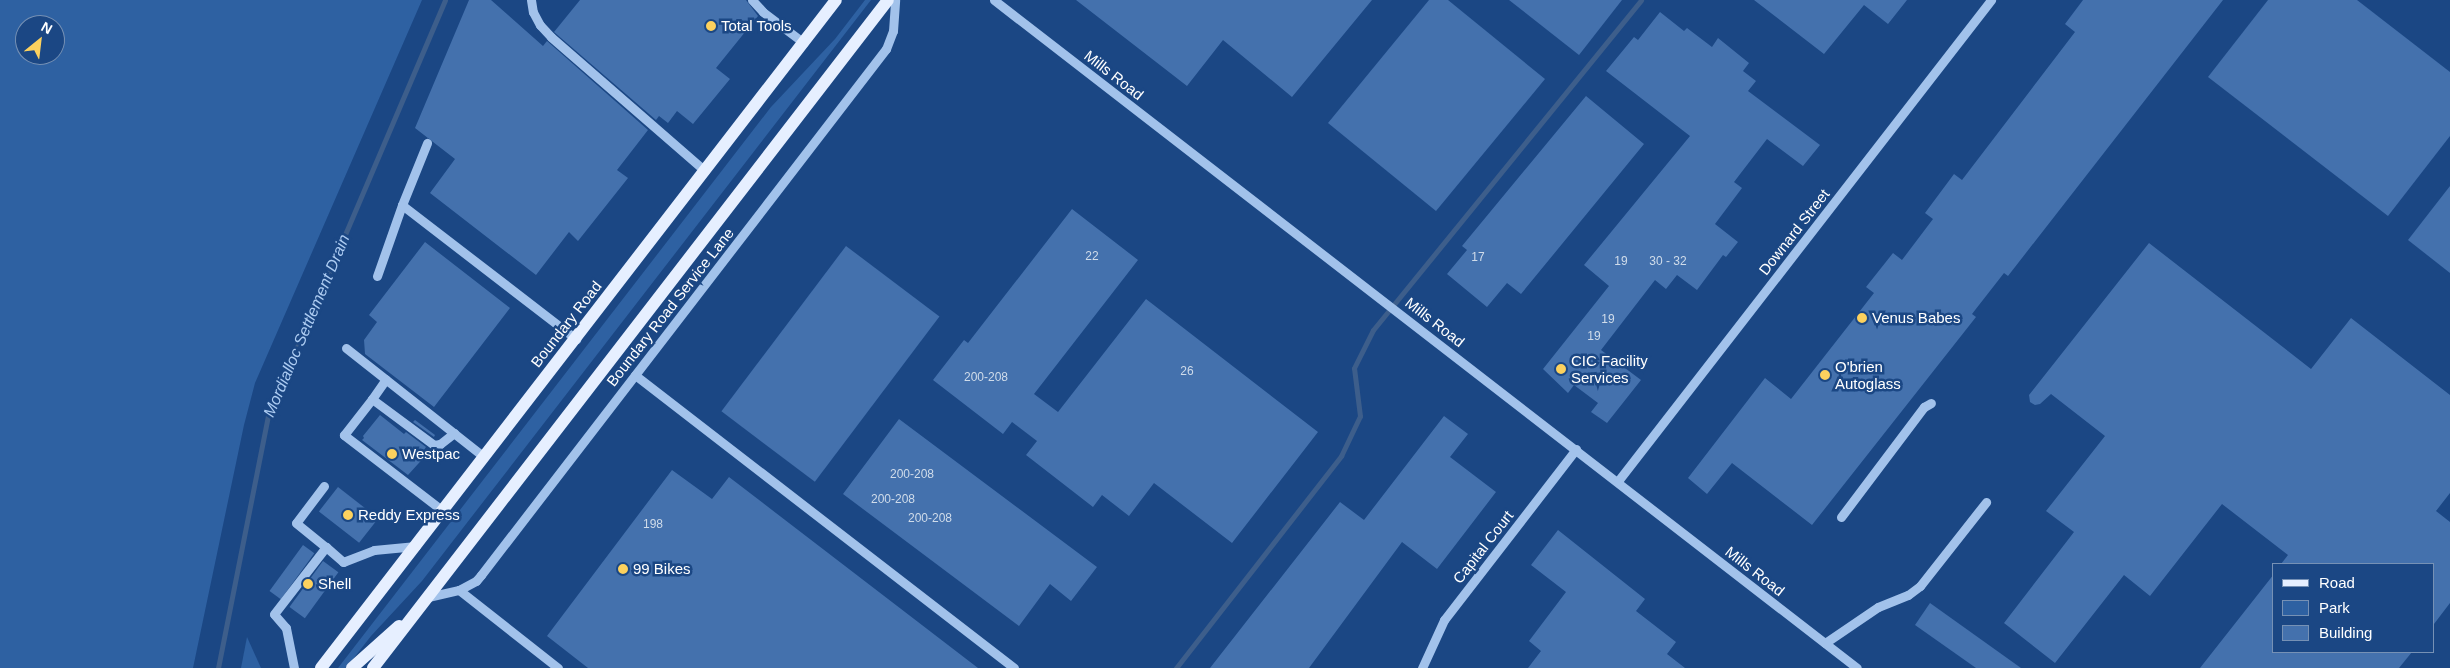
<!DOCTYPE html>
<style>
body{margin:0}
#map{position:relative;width:2450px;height:668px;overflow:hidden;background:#1b4784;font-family:Helvetica,sans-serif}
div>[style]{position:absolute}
.green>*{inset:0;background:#2e61a2}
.stream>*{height:5px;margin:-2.5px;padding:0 2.5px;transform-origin:2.5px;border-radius:2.5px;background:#3d5e8b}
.building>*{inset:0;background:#4471ad;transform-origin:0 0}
.minor>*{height:9px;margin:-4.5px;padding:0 4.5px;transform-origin:4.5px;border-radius:4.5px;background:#a2c2eb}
.major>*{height:12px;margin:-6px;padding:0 6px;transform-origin:6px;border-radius:6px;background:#e6efff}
.dots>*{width:14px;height:14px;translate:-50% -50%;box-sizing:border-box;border:2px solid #1b4784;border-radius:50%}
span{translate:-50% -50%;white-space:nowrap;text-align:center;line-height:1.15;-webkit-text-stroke:5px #1b4784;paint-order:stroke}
.number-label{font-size:12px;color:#d0dcea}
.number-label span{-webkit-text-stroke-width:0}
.poi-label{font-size:15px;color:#fff}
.left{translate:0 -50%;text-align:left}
.street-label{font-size:15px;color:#fff}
.water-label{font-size:16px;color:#adccf2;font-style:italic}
.legend{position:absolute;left:2272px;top:563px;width:162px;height:90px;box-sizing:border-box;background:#1b4784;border:1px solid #7691b5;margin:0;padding:6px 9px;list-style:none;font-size:15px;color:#fff}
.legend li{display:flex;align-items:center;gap:10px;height:25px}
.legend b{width:25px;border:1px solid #7691b5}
.north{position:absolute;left:15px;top:15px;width:50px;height:50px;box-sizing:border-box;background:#1b4784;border:1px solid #7691b5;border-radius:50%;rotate:29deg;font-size:14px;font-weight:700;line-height:20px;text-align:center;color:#fff}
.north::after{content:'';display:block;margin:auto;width:18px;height:22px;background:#fcd15e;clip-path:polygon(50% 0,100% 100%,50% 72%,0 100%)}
</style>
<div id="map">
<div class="green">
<i style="clip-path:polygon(evenodd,0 0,422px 0,255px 383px,244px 425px,193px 668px,0 668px,0 0,25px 25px,55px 25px,55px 55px,25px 55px,25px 25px)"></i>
<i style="clip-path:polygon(865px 0,871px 0,422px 581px,371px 636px,346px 668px,338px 668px,771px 107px,835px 39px)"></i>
<i style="clip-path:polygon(247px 637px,261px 668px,241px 668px)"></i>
</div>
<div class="stream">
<i style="left:218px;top:668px;width:258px;rotate:-78.8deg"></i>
<i style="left:268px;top:415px;width:451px;rotate:-66.9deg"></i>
<i style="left:1176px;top:668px;width:269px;rotate:-52.1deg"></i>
<i style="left:1341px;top:456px;width:44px;rotate:-64.6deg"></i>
<i style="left:1360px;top:416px;width:48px;rotate:-97.1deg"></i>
<i style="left:1354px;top:368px;width:42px;rotate:-63.4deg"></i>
<i style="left:1373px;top:330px;width:425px;rotate:-50.9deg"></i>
</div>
<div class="building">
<i style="clip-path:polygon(469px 0,491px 0,543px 46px,547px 41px,648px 130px,617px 170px,628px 178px,578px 241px,569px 232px,536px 275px,430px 193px,455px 159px,415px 128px)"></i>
<i style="clip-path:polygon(580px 0,746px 0,758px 16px,716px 68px,730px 79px,693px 124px,677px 111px,668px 123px,659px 116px,656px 120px,554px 32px)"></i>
<i style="clip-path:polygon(1076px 0,1372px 0,1292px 97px,1223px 40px,1187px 86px)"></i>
<i style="clip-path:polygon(1429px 0,1448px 0,1545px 79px,1436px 211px,1328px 123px)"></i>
<i style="clip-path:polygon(1509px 0,1622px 0,1579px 55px)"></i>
<i style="clip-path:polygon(1754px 0,1907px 0,1888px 24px,1864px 5px,1824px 54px)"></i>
<i style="clip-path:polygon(2083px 0,2223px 0,2008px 276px,2004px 273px,1972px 314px,1976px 317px,1812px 525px,1732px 463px,1707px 494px,1688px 478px,1765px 378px,1791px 399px,1874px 293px,1866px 287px,1893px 253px,1902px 260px,1933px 219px,1925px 213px,1954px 174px,1962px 180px,2075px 32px,2065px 24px)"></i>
<i style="clip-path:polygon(2268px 0,2357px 0,2450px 72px,2450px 136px,2388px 216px,2208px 77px)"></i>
<i style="clip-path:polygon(1660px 12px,1684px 31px,1687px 28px,1712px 47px,1718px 38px,1749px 63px,1743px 71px,1756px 81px,1748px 91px,1820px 145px,1803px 166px,1767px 139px,1734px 182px,1742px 188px,1715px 224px,1738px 242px,1726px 257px,1723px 255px,1697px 290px,1677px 275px,1666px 289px,1655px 280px,1601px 350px,1641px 380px,1607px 423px,1591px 412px,1598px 403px,1574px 385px,1568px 393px,1543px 369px,1609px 286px,1584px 265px,1690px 136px,1606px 71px,1634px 37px,1638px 40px)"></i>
<i style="clip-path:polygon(1586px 96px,1644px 144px,1521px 294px,1507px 283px,1487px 307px,1447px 274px,1467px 250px,1462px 246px)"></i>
<i style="clip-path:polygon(2450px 186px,2450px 273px,2408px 240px)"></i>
<i style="clip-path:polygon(1072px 209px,1138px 260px,1034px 394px,1058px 412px,1146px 299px,1318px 432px,1232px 543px,1154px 483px,1129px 516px,1102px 495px,1093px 507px,1026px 455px,1037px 441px,1012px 422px,1003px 434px,933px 380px,964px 340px,968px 343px)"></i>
<i style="clip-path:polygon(425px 242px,510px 308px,434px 407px,365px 354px,364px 340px,377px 322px,369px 315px)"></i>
<i style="clip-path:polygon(2149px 243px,2311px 369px,2351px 318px,2450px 395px,2450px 493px,2436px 511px,2450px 522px,2450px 603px,2434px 624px,2434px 564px,2281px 564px,2288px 555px,2222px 504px,2150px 596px,2124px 575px,2055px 663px,2004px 623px,2074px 532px,2046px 511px,2105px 436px,2051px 394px,2040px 404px,2035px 405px,2030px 402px,2029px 395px)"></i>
<i style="left:846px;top:246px;width:117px;height:207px;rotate:37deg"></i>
<i style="clip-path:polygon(380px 415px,404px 434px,406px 432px,426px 447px,424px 450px,428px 453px,408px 475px,362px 440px,364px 438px,363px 436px)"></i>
<i style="clip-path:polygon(1444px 416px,1468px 434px,1450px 457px,1496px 492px,1437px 569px,1402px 542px,1309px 668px,1210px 668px,1340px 502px,1364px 520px)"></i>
<i style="clip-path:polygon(899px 419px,1097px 567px,1071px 601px,1050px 584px,1019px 626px,843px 494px)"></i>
<i style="clip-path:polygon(415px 420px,435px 435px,434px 437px,413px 422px)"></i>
<i style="clip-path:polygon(672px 470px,712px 499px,729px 477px,978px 668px,588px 668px,547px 636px)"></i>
<i style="left:338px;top:487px;width:51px;height:31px;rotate:38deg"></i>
<i style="clip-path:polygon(1558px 530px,1645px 599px,1636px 611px,1676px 642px,1667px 654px,1685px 668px,1528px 668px,1541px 651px,1529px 641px,1566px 592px,1531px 565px)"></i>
<i style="left:303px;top:545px;width:14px;height:57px;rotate:36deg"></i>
<i style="left:323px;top:561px;width:19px;height:57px;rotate:36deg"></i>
<i style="clip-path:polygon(2274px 574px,2274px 652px,2412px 652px,2399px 668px,2200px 668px)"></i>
<i style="clip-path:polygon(1930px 603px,2021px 668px,1976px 668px,1915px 625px)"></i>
</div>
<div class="minor">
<i style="left:531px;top:0;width:12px;rotate:81deg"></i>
<i style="left:533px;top:12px;width:15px;rotate:62deg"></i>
<i style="left:540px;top:25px;width:16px;rotate:47deg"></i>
<i style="left:551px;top:37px;width:204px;rotate:41deg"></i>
<i style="left:752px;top:0;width:16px;rotate:47deg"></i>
<i style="left:763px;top:12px;width:51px;rotate:37.1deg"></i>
<i style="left:994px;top:0;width:1091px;rotate:37.74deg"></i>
<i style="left:402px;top:205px;width:67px;rotate:-68deg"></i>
<i style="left:377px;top:276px;width:75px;rotate:-70.6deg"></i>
<i style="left:402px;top:205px;width:220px;rotate:37.6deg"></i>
<i style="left:346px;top:348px;width:176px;rotate:38.3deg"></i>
<i style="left:635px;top:375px;width:479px;rotate:37.7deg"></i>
<i style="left:372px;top:399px;width:24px;rotate:-55deg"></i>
<i style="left:1618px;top:481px;width:609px;rotate:-52.21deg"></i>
<i style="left:324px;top:486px;width:46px;rotate:127.1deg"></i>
<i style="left:296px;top:523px;width:38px;rotate:39deg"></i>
<i style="left:443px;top:511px;width:125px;rotate:-142.5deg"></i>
<i style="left:344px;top:435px;width:46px;rotate:-52.1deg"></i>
<i style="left:372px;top:399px;width:77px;rotate:36.6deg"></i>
<i style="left:434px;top:445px;width:6px;rotate:-9deg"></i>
<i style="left:440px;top:444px;width:18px;rotate:-38deg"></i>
<i style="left:1841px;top:517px;width:138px;rotate:-53deg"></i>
<i style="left:1924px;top:407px;width:8px;rotate:-30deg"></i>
<i style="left:459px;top:590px;width:126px;rotate:38.2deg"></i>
<i style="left:428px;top:597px;width:32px;rotate:-13deg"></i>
<i style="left:459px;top:590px;width:19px;rotate:-28deg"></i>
<i style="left:476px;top:581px;width:8px;rotate:-50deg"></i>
<i style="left:481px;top:575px;width:664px;rotate:-52.41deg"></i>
<i style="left:886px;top:49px;width:19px;rotate:-69deg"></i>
<i style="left:893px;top:31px;width:31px;rotate:-86deg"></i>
<i style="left:1825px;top:643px;width:64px;rotate:-34.2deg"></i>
<i style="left:1878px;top:607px;width:32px;rotate:-22deg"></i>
<i style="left:1908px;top:595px;width:15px;rotate:-37deg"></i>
<i style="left:1920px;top:586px;width:107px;rotate:-51.8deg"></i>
<i style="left:294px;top:668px;width:41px;rotate:-101.3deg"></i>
<i style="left:286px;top:628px;width:18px;rotate:-131deg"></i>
<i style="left:274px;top:614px;width:85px;rotate:-52.2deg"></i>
<i style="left:326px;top:547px;width:23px;rotate:41deg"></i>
<i style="left:343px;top:562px;width:33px;rotate:-21deg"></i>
<i style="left:374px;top:550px;width:42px;rotate:-5.4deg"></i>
<i style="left:1422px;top:668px;width:53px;rotate:-65.4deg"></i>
<i style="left:1444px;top:620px;width:216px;rotate:-52.3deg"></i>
</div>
<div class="major">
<i style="left:321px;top:668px;width:843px;rotate:-52.37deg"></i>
<i style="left:352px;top:668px;width:63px;rotate:-41.8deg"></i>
<i style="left:373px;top:668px;width:843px;rotate:-52.37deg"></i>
</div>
<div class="dots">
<i style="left:711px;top:26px;background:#fcd15e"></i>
<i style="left:1862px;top:318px;background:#fcd15e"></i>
<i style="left:1561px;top:369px;background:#fcd15e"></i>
<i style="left:1825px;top:375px;background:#fcd15e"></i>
<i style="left:392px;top:454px;background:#fcd15e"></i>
<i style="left:348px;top:515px;background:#fcd15e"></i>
<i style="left:623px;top:569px;background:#fcd15e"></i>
<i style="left:308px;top:584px;background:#fcd15e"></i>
</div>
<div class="number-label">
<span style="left:1092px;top:257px">22</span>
<span style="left:1478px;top:258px">17</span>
<span style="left:1621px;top:262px">19</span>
<span style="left:1668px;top:262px">30 - 32</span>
<span style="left:1608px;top:320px">19</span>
<span style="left:1594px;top:337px">19</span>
<span style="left:1187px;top:372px">26</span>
<span style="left:986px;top:378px">200-208</span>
<span style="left:912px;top:475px">200-208</span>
<span style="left:893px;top:500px">200-208</span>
<span style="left:930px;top:519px">200-208</span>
<span style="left:653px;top:525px">198</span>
</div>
<div class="poi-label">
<span class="left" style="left:721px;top:26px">Total Tools</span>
<span class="left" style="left:1872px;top:318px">Venus Babes</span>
<span class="left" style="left:1571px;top:369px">CIC Facility<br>Services</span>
<span class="left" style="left:1835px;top:375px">O'brien<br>Autoglass</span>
<span class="left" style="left:402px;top:454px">Westpac</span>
<span class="left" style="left:358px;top:515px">Reddy Express</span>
<span class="left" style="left:633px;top:569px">99 Bikes</span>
<span class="left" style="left:318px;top:584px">Shell</span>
</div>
<div class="street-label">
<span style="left:1114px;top:75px;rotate:38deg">Mills Road</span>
<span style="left:1794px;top:232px;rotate:-52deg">Downard Street</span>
<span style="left:670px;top:307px;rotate:-52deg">Boundary Road Service Lane</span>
<span style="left:1435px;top:322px;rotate:38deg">Mills Road</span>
<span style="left:566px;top:324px;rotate:-52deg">Boundary Road</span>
<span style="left:1483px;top:547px;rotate:-52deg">Capital Court</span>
<span style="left:1755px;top:571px;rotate:38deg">Mills Road</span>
</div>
<div class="water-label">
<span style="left:307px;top:326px;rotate:-67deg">Mordialloc Settlement Drain</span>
</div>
<ul class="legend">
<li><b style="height:6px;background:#e6efff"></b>Road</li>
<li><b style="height:14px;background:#2e61a2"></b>Park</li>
<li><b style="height:14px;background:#4471ad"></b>Building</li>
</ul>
<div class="north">N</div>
</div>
